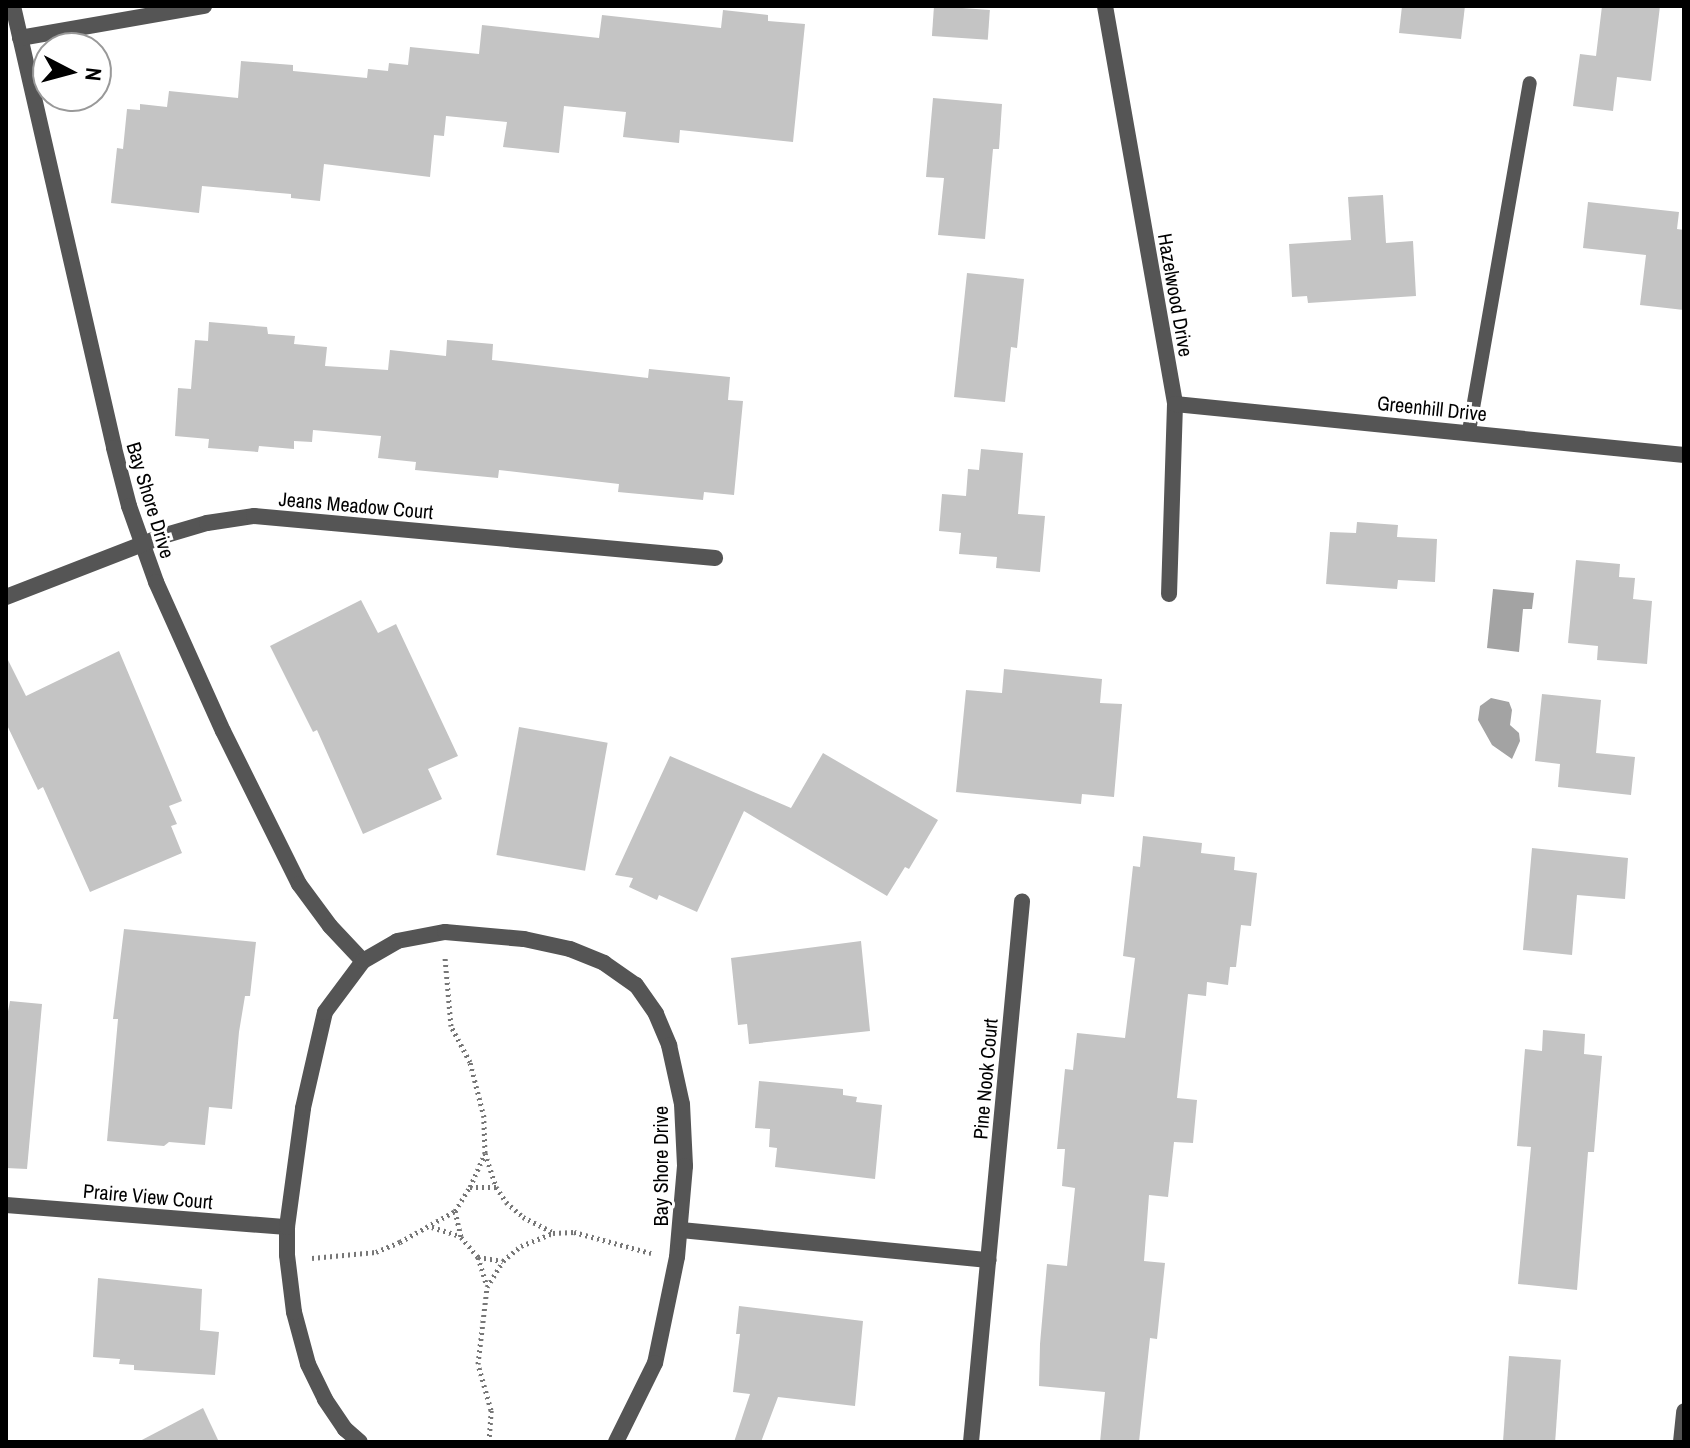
<!DOCTYPE html>
<style>
body{margin:0}
#map{position:relative;width:1690px;height:1448px;overflow:hidden;background:#fff;font-family:"Archivo Narrow",sans-serif}
div>[style]{position:absolute}
.water>*{inset:0;background:#a3a3a3}
.building>*{inset:0;background:#c4c4c4;transform-origin:0 0}
.path>*{height:5px;margin-top:-2.5px;transform-origin:0;background:repeating-linear-gradient(90deg,#777 0 2px,transparent 0 6px)}
.lane>*{height:14px;margin:-7px;padding:0 7px;transform-origin:7px;border-radius:7px;background:#555}
.street>*{height:16px;margin:-8px;padding:0 8px;transform-origin:8px;border-radius:8px;background:#555}
span{translate:-50% -50%;white-space:nowrap;text-align:center;line-height:1.15;-webkit-text-stroke:6px #fff;paint-order:stroke}
.street-label{font-size:20px;color:#000}
.frame{position:absolute;inset:0;border:8px solid #000;pointer-events:none}
.north{position:absolute;left:32px;top:32px;width:80px;height:80px;box-sizing:border-box;background:#fff;border:2px solid #999;border-radius:50%;rotate:96deg;font-size:22px;font-weight:700;line-height:32px;text-align:center;color:#000}
.north::after{content:'';display:block;margin:auto;width:28px;height:36px;background:#000;clip-path:polygon(50% 0,100% 100%,50% 72%,0 100%)}
</style>
<div id="map">
<div class="water">
<i style="clip-path:polygon(1493px 589px,1534px 593px,1532px 609px,1523px 609px,1519px 652px,1487px 648px)"></i>
<i style="clip-path:polygon(1491px 698px,1509px 702px,1512px 710px,1510px 725px,1519px 733px,1520px 741px,1512px 759px,1492px 745px,1478px 720px,1480px 706px)"></i>
</div>
<div class="building">
<i style="left:934px;top:6px;width:56px;height:30px;rotate:4deg"></i>
<i style="clip-path:polygon(1402px 6px,1465px 6px,1461px 39px,1399px 33px)"></i>
<i style="clip-path:polygon(1602px 6px,1660px 6px,1651px 81px,1617px 77px,1613px 111px,1573px 106px,1580px 54px,1596px 56px)"></i>
<i style="clip-path:polygon(723px 10px,768px 15px,768px 21px,805px 24px,793px 142px,680px 130px,679px 143px,623px 137px,626px 112px,564px 106px,559px 153px,503px 147px,507px 122px,446px 116px,444px 136px,434px 135px,430px 177px,324px 164px,320px 201px,291px 198px,291px 194px,202px 186px,199px 213px,111px 203px,117px 148px,123px 149px,127px 109px,140px 110px,140px 104px,167px 107px,169px 91px,238px 98px,241px 61px,293px 65px,293px 71px,367px 78px,368px 69px,388px 71px,389px 63px,408px 65px,410px 47px,479px 54px,482px 25px,599px 38px,602px 15px,721px 28px)"></i>
<i style="clip-path:polygon(933px 98px,1002px 104px,999px 149px,993px 149px,985px 239px,938px 235px,944px 178px,926px 177px)"></i>
<i style="clip-path:polygon(1383px 195px,1386px 243px,1413px 241px,1416px 296px,1308px 303px,1307px 296px,1292px 297px,1289px 244px,1351px 240px,1348px 197px)"></i>
<i style="clip-path:polygon(1588px 202px,1679px 212px,1677px 229px,1684px 230px,1684px 310px,1640px 305px,1646px 255px,1583px 248px)"></i>
<i style="clip-path:polygon(967px 273px,1024px 279px,1017px 348px,1011px 347px,1005px 402px,954px 397px)"></i>
<i style="clip-path:polygon(209px 322px,267px 327px,268px 334px,295px 336px,294px 344px,327px 347px,325px 366px,388px 370px,390px 350px,446px 356px,447px 340px,493px 344px,492px 360px,648px 378px,649px 369px,730px 377px,728px 400px,743px 401px,734px 495px,704px 492px,703px 500px,618px 492px,619px 484px,499px 470px,498px 478px,415px 470px,416px 462px,378px 458px,381px 436px,313px 430px,312px 442px,294px 441px,294px 449px,259px 446px,258px 452px,208px 448px,209px 439px,175px 436px,178px 388px,191px 389px,195px 340px,208px 341px)"></i>
<i style="clip-path:polygon(981px 449px,1023px 453px,1018px 514px,1045px 516px,1040px 572px,996px 568px,997px 557px,959px 554px,961px 533px,939px 531px,942px 494px,966px 496px,968px 469px,979px 470px)"></i>
<i style="clip-path:polygon(1357px 522px,1398px 525px,1397px 537px,1437px 539px,1435px 582px,1398px 580px,1397px 589px,1326px 584px,1330px 532px,1356px 533px)"></i>
<i style="clip-path:polygon(1576px 560px,1620px 564px,1619px 577px,1635px 578px,1633px 599px,1652px 601px,1647px 664px,1597px 660px,1598px 646px,1568px 643px)"></i>
<i style="clip-path:polygon(361px 600px,378px 633px,396px 624px,458px 756px,428px 769px,442px 799px,363px 834px,317px 730px,313px 732px,270px 646px)"></i>
<i style="clip-path:polygon(119px 651px,182px 801px,169px 806px,177px 824px,171px 826px,182px 853px,90px 892px,43px 787px,38px 790px,6px 723px,6px 656px,26px 696px)"></i>
<i style="clip-path:polygon(1004px 669px,1102px 679px,1100px 703px,1122px 704px,1114px 797px,1082px 794px,1081px 804px,956px 792px,966px 690px,1002px 693px)"></i>
<i style="clip-path:polygon(1542px 694px,1601px 700px,1596px 753px,1635px 757px,1631px 795px,1558px 787px,1560px 764px,1535px 761px)"></i>
<i style="left:519px;top:727px;width:90px;height:130px;rotate:10deg"></i>
<i style="clip-path:polygon(823px 753px,938px 820px,909px 869px,905px 867px,887px 896px,744px 811px,697px 912px,659px 895px,657px 900px,629px 887px,633px 878px,615px 875px,670px 756px,791px 808px)"></i>
<i style="clip-path:polygon(1143px 836px,1202px 843px,1201px 853px,1235px 857px,1234px 870px,1257px 873px,1251px 926px,1241px 925px,1236px 967px,1230px 967px,1228px 985px,1207px 982px,1206px 996px,1188px 994px,1177px 1098px,1197px 1100px,1193px 1143px,1174px 1142px,1168px 1197px,1149px 1195px,1144px 1261px,1165px 1263px,1157px 1339px,1150px 1338px,1139px 1442px,1100px 1442px,1105px 1392px,1039px 1386px,1040px 1344px,1047px 1264px,1067px 1266px,1075px 1188px,1062px 1186px,1065px 1149px,1057px 1149px,1065px 1069px,1073px 1070px,1077px 1033px,1125px 1038px,1135px 958px,1123px 956px,1133px 866px,1140px 867px)"></i>
<i style="clip-path:polygon(1532px 848px,1628px 858px,1625px 899px,1577px 895px,1572px 955px,1523px 950px)"></i>
<i style="clip-path:polygon(124px 929px,256px 942px,250px 996px,245px 996px,239px 1032px,232px 1109px,209px 1107px,205px 1145px,169px 1142px,164px 1146px,107px 1141px,118px 1019px,113px 1019px)"></i>
<i style="clip-path:polygon(861px 941px,870px 1031px,749px 1044px,747px 1024px,738px 1025px,731px 958px)"></i>
<i style="clip-path:polygon(10px 1001px,42px 1004px,27px 1169px,6px 1168px,6px 1022px)"></i>
<i style="clip-path:polygon(1543px 1030px,1585px 1034px,1584px 1054px,1602px 1056px,1594px 1152px,1588px 1152px,1577px 1290px,1518px 1284px,1531px 1147px,1517px 1146px,1525px 1049px,1542px 1051px)"></i>
<i style="clip-path:polygon(759px 1081px,843px 1089px,843px 1095px,857px 1097px,856px 1102px,882px 1105px,875px 1179px,775px 1167px,777px 1148px,769px 1147px,770px 1129px,755px 1128px)"></i>
<i style="clip-path:polygon(98px 1278px,202px 1289px,200px 1330px,219px 1332px,215px 1375px,134px 1370px,134px 1365px,119px 1364px,120px 1359px,93px 1357px)"></i>
<i style="clip-path:polygon(739px 1306px,863px 1321px,855px 1406px,778px 1397px,761px 1442px,734px 1442px,750px 1394px,733px 1392px,740px 1334px,736px 1334px)"></i>
<i style="left:1509px;top:1356px;width:52px;height:86px;rotate:4deg"></i>
<i style="clip-path:polygon(203px 1408px,219px 1442px,138px 1442px)"></i>
</div>
<div class="path">
<i style="left:485px;top:1153px;width:36px;rotate:72deg"></i>
<i style="left:496px;top:1187px;width:18px;rotate:56deg"></i>
<i style="left:506px;top:1202px;width:23px;rotate:41deg"></i>
<i style="left:523px;top:1217px;width:33px;rotate:27deg"></i>
<i style="left:470px;top:1187px;width:26px"></i>
<i style="left:455px;top:1211px;width:27px;rotate:77deg"></i>
<i style="left:461px;top:1237px;width:26px;rotate:50deg"></i>
<i style="left:478px;top:1257px;width:30px;rotate:73deg"></i>
<i style="left:432px;top:1227px;width:29px;rotate:18deg"></i>
<i style="left:478px;top:1257px;width:25px;rotate:9deg"></i>
<i style="left:312px;top:1258px;width:64px;rotate:-5.4deg"></i>
<i style="left:376px;top:1252px;width:26px;rotate:-23deg"></i>
<i style="left:400px;top:1242px;width:63px;rotate:-29.4deg"></i>
<i style="left:455px;top:1211px;width:28px;rotate:-58deg"></i>
<i style="left:470px;top:1187px;width:37px;rotate:-66deg"></i>
<i style="left:485px;top:1153px;width:36px;rotate:-92deg"></i>
<i style="left:484px;top:1117px;width:57px;rotate:-104.3deg"></i>
<i style="left:470px;top:1062px;width:41px;rotate:-117.8deg"></i>
<i style="left:451px;top:1026px;width:69px;rotate:-95deg"></i>
<i style="left:489px;top:1442px;width:32px;rotate:-86deg"></i>
<i style="left:491px;top:1410px;width:48px;rotate:-105.8deg"></i>
<i style="left:478px;top:1364px;width:78px;rotate:-83.3deg"></i>
<i style="left:487px;top:1287px;width:31px;rotate:-58deg"></i>
<i style="left:503px;top:1261px;width:23px;rotate:-40deg"></i>
<i style="left:521px;top:1246px;width:35px;rotate:-22deg"></i>
<i style="left:553px;top:1233px;width:21px;rotate:-3deg"></i>
<i style="left:574px;top:1232px;width:80px;rotate:15.3deg"></i>
</div>
<div class="lane">
<i style="left:1469px;top:431px;width:353px;rotate:-80.1deg"></i>
</div>
<div class="street">
<i style="left:13px;top:6px;width:453px;rotate:77.1deg"></i>
<i style="left:114px;top:448px;width:60px;rotate:75.5deg"></i>
<i style="left:129px;top:506px;width:81px;rotate:70.4deg"></i>
<i style="left:156px;top:582px;width:163px;rotate:65.8deg"></i>
<i style="left:223px;top:731px;width:171px;rotate:63.6deg"></i>
<i style="left:299px;top:884px;width:52px;rotate:53.6deg"></i>
<i style="left:330px;top:926px;width:48px;rotate:46.7deg"></i>
<i style="left:1105px;top:6px;width:404px;rotate:80deg"></i>
<i style="left:1175px;top:404px;width:190px;rotate:91.8deg"></i>
<i style="left:20px;top:38px;width:187px;rotate:-9.9deg"></i>
<i style="left:1175px;top:404px;width:512px;rotate:5.72deg"></i>
<i style="left:6px;top:597px;width:172px;rotate:-21.2deg"></i>
<i style="left:166px;top:535px;width:43px;rotate:-16.3deg"></i>
<i style="left:207px;top:523px;width:48px;rotate:-8.5deg"></i>
<i style="left:254px;top:516px;width:463px;rotate:5.2deg"></i>
<i style="left:6px;top:1205px;width:282px;rotate:4.5deg"></i>
<i style="left:681px;top:1230px;width:309px;rotate:5.6deg"></i>
<i style="left:360px;top:1442px;width:20px;rotate:-139deg"></i>
<i style="left:345px;top:1429px;width:36px;rotate:-124deg"></i>
<i style="left:325px;top:1399px;width:39px;rotate:-116deg"></i>
<i style="left:308px;top:1364px;width:54px;rotate:-105.1deg"></i>
<i style="left:294px;top:1312px;width:57px;rotate:-97deg"></i>
<i style="left:287px;top:1255px;width:28px;rotate:-90deg"></i>
<i style="left:287px;top:1227px;width:120px;rotate:-82.3deg"></i>
<i style="left:303px;top:1108px;width:98px;rotate:-77.1deg"></i>
<i style="left:325px;top:1012px;width:64px;rotate:-53.3deg"></i>
<i style="left:363px;top:961px;width:39px;rotate:-30deg"></i>
<i style="left:397px;top:941px;width:49px;rotate:-10.6deg"></i>
<i style="left:445px;top:932px;width:79px;rotate:5.1deg"></i>
<i style="left:524px;top:939px;width:47px;rotate:12.3deg"></i>
<i style="left:570px;top:949px;width:37px;rotate:22deg"></i>
<i style="left:604px;top:963px;width:39px;rotate:35deg"></i>
<i style="left:636px;top:985px;width:35px;rotate:55deg"></i>
<i style="left:656px;top:1014px;width:34px;rotate:67deg"></i>
<i style="left:669px;top:1045px;width:60px;rotate:77.6deg"></i>
<i style="left:682px;top:1104px;width:62px;rotate:87.2deg"></i>
<i style="left:685px;top:1166px;width:91px;rotate:95deg"></i>
<i style="left:677px;top:1257px;width:108px;rotate:101.7deg"></i>
<i style="left:655px;top:1363px;width:88px;rotate:116.3deg"></i>
<i style="left:971px;top:1442px;width:543px;rotate:-84.61deg"></i>
<i style="left:1681px;top:1442px;width:31px;rotate:-84deg"></i>
</div>
<div class="street-label">
<span style="left:1176px;top:295px;rotate:80deg">Hazelwood Drive</span>
<span style="left:1432px;top:408px;rotate:6deg">Greenhill Drive</span>
<span style="left:151px;top:500px;rotate:73deg">Bay Shore Drive</span>
<span style="left:356px;top:505px;rotate:5deg">Jeans Meadow Court</span>
<span style="left:985px;top:1079px;rotate:-85deg">Pine Nook Court</span>
<span style="left:660px;top:1166px;rotate:-90deg">Bay Shore Drive</span>
<span style="left:148px;top:1196px;rotate:5deg">Praire View Court</span>
</div>
<div class="frame"></div>
<div class="north">N</div>
</div>
